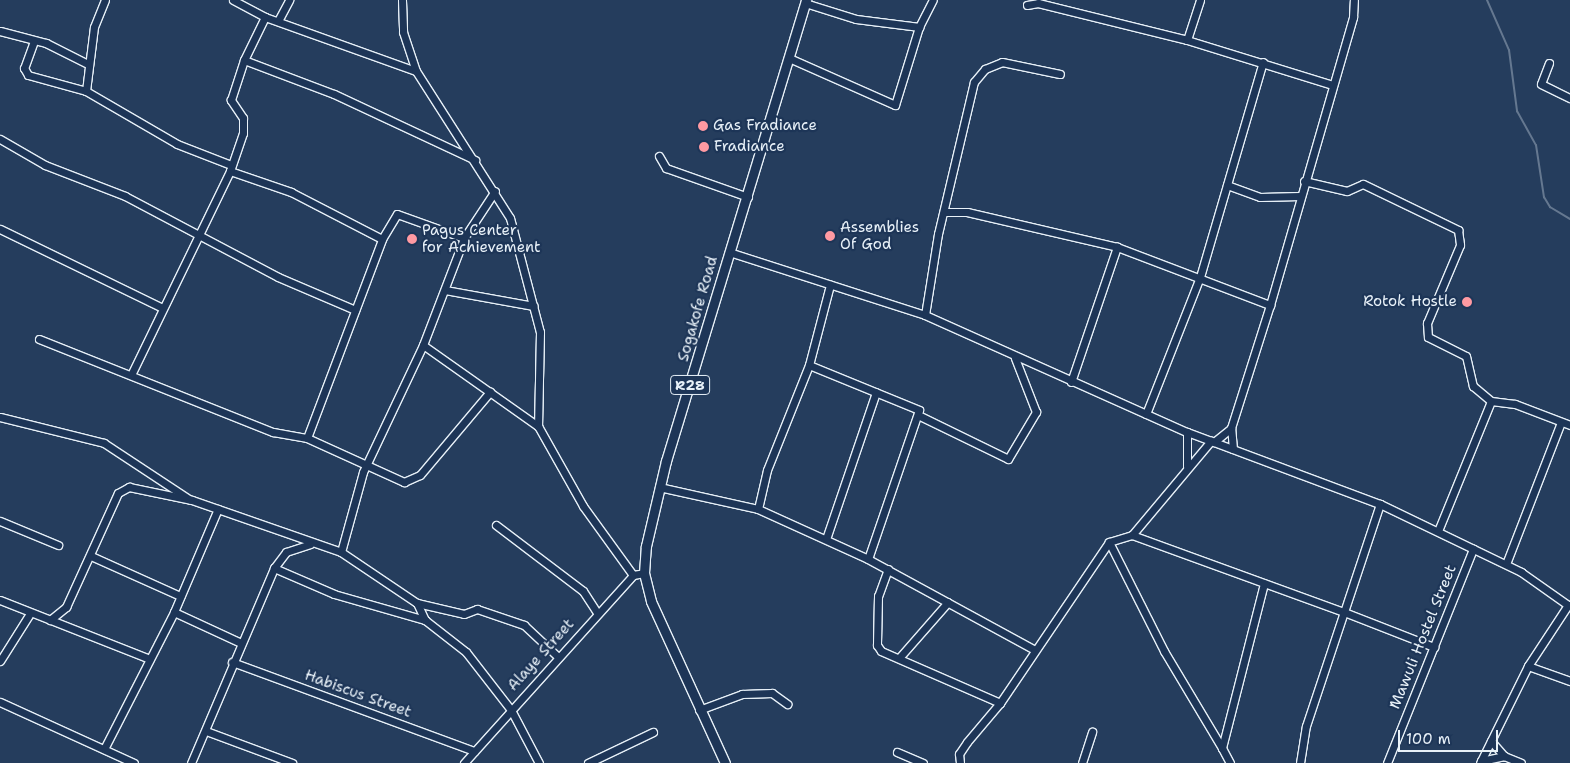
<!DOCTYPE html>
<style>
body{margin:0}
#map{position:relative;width:1570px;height:763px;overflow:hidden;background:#253d5d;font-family:"Shantell Sans",sans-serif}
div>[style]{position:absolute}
.stream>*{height:2px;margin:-1px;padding:0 1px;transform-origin:1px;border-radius:1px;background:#657890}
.roads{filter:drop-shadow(1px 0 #e8f1f8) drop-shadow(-1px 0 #e8f1f8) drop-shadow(0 1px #e8f1f8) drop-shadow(0 -1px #e8f1f8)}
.minor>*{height:7px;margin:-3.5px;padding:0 3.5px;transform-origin:3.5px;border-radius:3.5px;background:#1d3557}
.major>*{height:9px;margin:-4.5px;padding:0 4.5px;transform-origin:4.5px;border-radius:4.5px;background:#1d3557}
.dots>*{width:14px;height:14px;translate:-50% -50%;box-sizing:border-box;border:2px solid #1d3557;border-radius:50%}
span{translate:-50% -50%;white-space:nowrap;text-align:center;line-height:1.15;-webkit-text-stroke:4.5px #1d3557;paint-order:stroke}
.shield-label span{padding:1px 4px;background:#1d3557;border:1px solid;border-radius:4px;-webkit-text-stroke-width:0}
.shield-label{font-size:14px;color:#e8f1f8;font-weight:700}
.poi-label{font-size:15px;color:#e8f1f8}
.left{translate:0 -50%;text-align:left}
.right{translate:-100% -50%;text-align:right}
.street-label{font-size:15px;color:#e8f1f8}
.scale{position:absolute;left:1398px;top:730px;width:100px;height:22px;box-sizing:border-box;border:2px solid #e8f1f8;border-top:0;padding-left:6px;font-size:15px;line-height:18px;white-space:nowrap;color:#e8f1f8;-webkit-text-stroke:4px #1d3557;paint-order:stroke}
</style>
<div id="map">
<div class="stream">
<i style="left:1487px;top:0;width:55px;rotate:66.3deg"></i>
<i style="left:1509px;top:50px;width:62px;rotate:82.5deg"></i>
<i style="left:1517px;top:111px;width:39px;rotate:61deg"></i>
<i style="left:1536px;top:145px;width:53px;rotate:81.3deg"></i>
<i style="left:1544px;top:197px;width:12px;rotate:59deg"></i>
<i style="left:1550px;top:207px;width:23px;rotate:31deg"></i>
</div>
<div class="roads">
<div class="minor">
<i style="left:233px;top:0;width:36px;rotate:28deg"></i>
<i style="left:265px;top:17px;width:160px;rotate:19.7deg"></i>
<i style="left:402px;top:0;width:32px;rotate:88deg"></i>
<i style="left:403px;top:32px;width:41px;rotate:71.6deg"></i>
<i style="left:416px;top:71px;width:174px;rotate:57.4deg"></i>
<i style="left:510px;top:218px;width:118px;rotate:75.3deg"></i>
<i style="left:540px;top:332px;width:94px;rotate:91.2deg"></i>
<i style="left:538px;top:426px;width:92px;rotate:60.6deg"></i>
<i style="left:583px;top:506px;width:85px;rotate:54.1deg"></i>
<i style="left:805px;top:3px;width:53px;rotate:17.4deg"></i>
<i style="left:856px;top:19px;width:64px;rotate:7.2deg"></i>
<i style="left:1027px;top:5px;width:11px;rotate:-10deg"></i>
<i style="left:1038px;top:3px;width:154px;rotate:13.9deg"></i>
<i style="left:1187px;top:40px;width:152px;rotate:17.2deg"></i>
<i style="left:265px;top:17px;width:48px;rotate:116deg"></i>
<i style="left:244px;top:60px;width:96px;rotate:20.7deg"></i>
<i style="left:334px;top:94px;width:156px;rotate:25.1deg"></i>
<i style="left:278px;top:21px;width:24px;rotate:-62deg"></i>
<i style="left:0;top:31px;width:48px;rotate:14.6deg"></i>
<i style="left:46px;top:43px;width:47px;rotate:26.6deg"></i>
<i style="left:1187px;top:40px;width:42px;rotate:-72deg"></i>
<i style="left:34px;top:41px;width:29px;rotate:110deg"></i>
<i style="left:24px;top:68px;width:8px;rotate:60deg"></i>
<i style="left:28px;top:75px;width:60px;rotate:15.4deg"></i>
<i style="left:86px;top:91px;width:105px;rotate:30.2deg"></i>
<i style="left:177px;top:144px;width:58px;rotate:21.3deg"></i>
<i style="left:789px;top:58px;width:116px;rotate:23.9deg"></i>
<i style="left:895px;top:105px;width:82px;rotate:-72.9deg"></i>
<i style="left:919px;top:27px;width:30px;rotate:-63deg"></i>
<i style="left:1549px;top:63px;width:22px;rotate:111deg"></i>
<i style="left:1541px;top:84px;width:32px;rotate:26deg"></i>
<i style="left:86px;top:91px;width:64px;rotate:-82.9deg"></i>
<i style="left:94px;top:27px;width:29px;rotate:-68deg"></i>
<i style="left:0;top:139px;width:52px;rotate:30deg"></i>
<i style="left:45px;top:165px;width:86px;rotate:21.2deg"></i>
<i style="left:125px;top:196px;width:173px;rotate:27.9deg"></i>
<i style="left:278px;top:277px;width:84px;rotate:23.2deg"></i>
<i style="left:659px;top:156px;width:14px;rotate:60deg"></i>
<i style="left:666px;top:168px;width:87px;rotate:19.5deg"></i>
<i style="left:230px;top:171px;width:65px;rotate:19deg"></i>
<i style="left:291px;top:192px;width:102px;rotate:27.3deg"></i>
<i style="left:382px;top:239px;width:29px;rotate:-59deg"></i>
<i style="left:397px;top:214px;width:71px;rotate:19.7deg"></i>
<i style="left:1304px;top:181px;width:44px;rotate:13.1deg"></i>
<i style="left:1347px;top:191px;width:17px;rotate:-24deg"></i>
<i style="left:1363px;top:184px;width:106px;rotate:25.8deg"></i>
<i style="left:1458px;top:230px;width:15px;rotate:82deg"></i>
<i style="left:1460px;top:245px;width:85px;rotate:112.9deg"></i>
<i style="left:1427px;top:323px;width:14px;rotate:86deg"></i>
<i style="left:1428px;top:337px;width:42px;rotate:26.6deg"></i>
<i style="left:1466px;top:356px;width:31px;rotate:77deg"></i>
<i style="left:1473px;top:386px;width:23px;rotate:40deg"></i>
<i style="left:1491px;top:401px;width:24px;rotate:7deg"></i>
<i style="left:1515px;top:404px;width:59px;rotate:20.9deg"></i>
<i style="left:1227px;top:185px;width:35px;rotate:20deg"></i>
<i style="left:1260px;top:197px;width:40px;rotate:-1.4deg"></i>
<i style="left:945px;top:212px;width:22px"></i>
<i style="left:967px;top:212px;width:154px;rotate:13.1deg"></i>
<i style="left:1117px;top:247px;width:164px;rotate:20.8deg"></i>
<i style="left:1270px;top:305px;width:300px;rotate:-73.9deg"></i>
<i style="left:1353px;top:17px;width:17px;rotate:-87deg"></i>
<i style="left:0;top:229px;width:181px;rotate:25.9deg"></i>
<i style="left:729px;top:252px;width:206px;rotate:17.8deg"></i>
<i style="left:925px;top:315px;width:82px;rotate:-80.9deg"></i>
<i style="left:938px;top:234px;width:156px;rotate:-76.7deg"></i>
<i style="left:974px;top:82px;width:17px;rotate:-50deg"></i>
<i style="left:985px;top:69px;width:18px;rotate:-22deg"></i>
<i style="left:1002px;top:62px;width:59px;rotate:11.7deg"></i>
<i style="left:445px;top:290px;width:90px;rotate:10.2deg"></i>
<i style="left:925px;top:315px;width:287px;rotate:24.1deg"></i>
<i style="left:1187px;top:432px;width:206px;rotate:20.5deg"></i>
<i style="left:1380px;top:504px;width:157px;rotate:25.7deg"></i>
<i style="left:1521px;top:572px;width:57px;rotate:35.1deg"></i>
<i style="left:1568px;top:605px;width:73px;rotate:123.3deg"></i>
<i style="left:1528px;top:666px;width:108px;rotate:116.3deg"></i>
<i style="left:39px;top:339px;width:252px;rotate:21.7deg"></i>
<i style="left:273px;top:432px;width:35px;rotate:10deg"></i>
<i style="left:307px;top:438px;width:107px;rotate:24.4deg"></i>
<i style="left:404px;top:482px;width:17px;rotate:-24deg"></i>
<i style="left:420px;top:475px;width:109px;rotate:-49.9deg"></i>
<i style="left:423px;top:345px;width:141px;rotate:35.2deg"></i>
<i style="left:809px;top:365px;width:119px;rotate:22.2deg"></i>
<i style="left:919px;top:410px;width:157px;rotate:108.9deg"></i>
<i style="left:868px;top:559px;width:190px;rotate:28.6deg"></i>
<i style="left:131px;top:375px;width:227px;rotate:-64.1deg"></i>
<i style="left:230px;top:171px;width:40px;rotate:-71.1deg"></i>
<i style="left:243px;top:133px;width:15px;rotate:-90deg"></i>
<i style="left:243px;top:118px;width:22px;rotate:-124deg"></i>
<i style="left:231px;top:100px;width:42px;rotate:-72deg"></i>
<i style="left:1071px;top:382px;width:143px;rotate:-71.2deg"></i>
<i style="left:1146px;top:414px;width:147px;rotate:-68.5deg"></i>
<i style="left:1200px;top:277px;width:224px;rotate:-73.7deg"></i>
<i style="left:920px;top:416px;width:98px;rotate:26deg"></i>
<i style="left:1008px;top:459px;width:55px;rotate:-59.2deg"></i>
<i style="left:1036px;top:412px;width:58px;rotate:-111.3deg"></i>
<i style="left:0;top:417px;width:107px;rotate:14deg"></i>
<i style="left:104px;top:443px;width:102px;rotate:33.4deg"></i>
<i style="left:1187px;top:432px;width:34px;rotate:90deg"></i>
<i style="left:307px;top:438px;width:213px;rotate:-69.3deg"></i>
<i style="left:1214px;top:442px;width:22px;rotate:-39deg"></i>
<i style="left:1233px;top:449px;width:21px;rotate:-95deg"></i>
<i style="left:1231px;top:428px;width:129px;rotate:-72.4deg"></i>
<i style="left:659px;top:487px;width:101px;rotate:12.5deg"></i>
<i style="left:758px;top:509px;width:121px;rotate:24.4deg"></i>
<i style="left:758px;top:509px;width:40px;rotate:-77deg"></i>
<i style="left:767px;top:470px;width:113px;rotate:-68.2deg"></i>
<i style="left:809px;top:365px;width:83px;rotate:-75.3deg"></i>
<i style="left:0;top:521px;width:63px;rotate:22.5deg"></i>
<i style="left:496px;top:525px;width:109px;rotate:37.2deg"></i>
<i style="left:583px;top:591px;width:27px;rotate:57deg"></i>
<i style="left:1438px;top:531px;width:140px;rotate:-67.8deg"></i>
<i style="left:1132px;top:535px;width:123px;rotate:-50deg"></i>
<i style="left:826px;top:539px;width:155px;rotate:-71.2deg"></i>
<i style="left:1109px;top:542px;width:122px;rotate:63.2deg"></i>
<i style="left:1164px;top:651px;width:113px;rotate:59.1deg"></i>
<i style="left:1222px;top:748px;width:170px;rotate:-75.7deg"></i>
<i style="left:341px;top:552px;width:83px;rotate:-74.6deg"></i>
<i style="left:363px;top:472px;width:140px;rotate:-64.7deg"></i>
<i style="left:423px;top:345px;width:115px;rotate:-69deg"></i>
<i style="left:464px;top:238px;width:56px;rotate:-56.6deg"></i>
<i style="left:91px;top:556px;width:98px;rotate:24.2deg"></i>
<i style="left:1506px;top:564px;width:152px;rotate:-68.8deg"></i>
<i style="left:274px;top:568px;width:65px;rotate:23.4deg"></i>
<i style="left:334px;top:594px;width:95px;rotate:15.9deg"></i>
<i style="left:425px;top:620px;width:52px;rotate:38deg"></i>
<i style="left:466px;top:652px;width:73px;rotate:52.2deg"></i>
<i style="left:511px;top:710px;width:60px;rotate:62.2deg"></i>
<i style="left:888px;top:569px;width:29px;rotate:110deg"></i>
<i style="left:878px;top:596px;width:49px;rotate:91.2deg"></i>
<i style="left:877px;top:645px;width:7px;rotate:56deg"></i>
<i style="left:881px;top:651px;width:130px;rotate:23.6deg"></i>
<i style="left:0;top:600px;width:161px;rotate:21.5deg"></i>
<i style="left:417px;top:603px;width:48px;rotate:13.2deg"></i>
<i style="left:464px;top:614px;width:14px;rotate:-21deg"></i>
<i style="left:477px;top:609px;width:50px;rotate:18.8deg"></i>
<i style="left:524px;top:625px;width:45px;rotate:43.2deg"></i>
<i style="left:174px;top:612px;width:72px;rotate:24.8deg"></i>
<i style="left:50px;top:620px;width:21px;rotate:-39deg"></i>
<i style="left:66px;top:607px;width:125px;rotate:-65.5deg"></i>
<i style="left:118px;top:493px;width:13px;rotate:-29deg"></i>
<i style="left:129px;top:487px;width:64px;rotate:11.7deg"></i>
<i style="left:192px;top:500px;width:158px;rotate:19.2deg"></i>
<i style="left:341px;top:552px;width:92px;rotate:33.9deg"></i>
<i style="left:417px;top:603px;width:19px;rotate:65deg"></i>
<i style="left:899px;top:658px;width:74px;rotate:-48.8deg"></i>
<i style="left:0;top:661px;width:54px;rotate:-57.8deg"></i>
<i style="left:232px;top:662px;width:258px;rotate:20.2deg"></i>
<i style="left:1528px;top:666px;width:45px;rotate:19.7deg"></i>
<i style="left:0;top:702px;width:147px;rotate:24.5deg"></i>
<i style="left:699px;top:710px;width:46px;rotate:-20.4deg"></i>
<i style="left:742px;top:694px;width:30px;rotate:-2deg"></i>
<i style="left:772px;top:693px;width:19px;rotate:36deg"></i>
<i style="left:206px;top:731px;width:92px;rotate:20.4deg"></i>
<i style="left:1491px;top:741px;width:20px;rotate:49deg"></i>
<i style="left:1504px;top:756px;width:18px;rotate:22deg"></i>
<i style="left:1222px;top:748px;width:17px;rotate:62deg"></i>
<i style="left:104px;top:749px;width:154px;rotate:-62.9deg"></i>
<i style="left:174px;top:612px;width:112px;rotate:-66.9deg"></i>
<i style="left:897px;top:752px;width:28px;rotate:23deg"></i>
<i style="left:1481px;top:761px;width:24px;rotate:-12deg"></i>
<i style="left:191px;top:763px;width:212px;rotate:-66.9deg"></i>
<i style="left:274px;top:568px;width:20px;rotate:-53deg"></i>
<i style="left:286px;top:552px;width:25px;rotate:-18deg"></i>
<i style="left:464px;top:763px;width:253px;rotate:-48deg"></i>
<i style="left:633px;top:575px;width:11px;rotate:-10deg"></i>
<i style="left:588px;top:763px;width:72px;rotate:-25.5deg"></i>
<i style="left:960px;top:763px;width:9px;rotate:-96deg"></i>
<i style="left:959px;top:754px;width:14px;rotate:-56deg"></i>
<i style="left:967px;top:742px;width:51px;rotate:-49.8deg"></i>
<i style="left:1000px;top:703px;width:194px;rotate:-55.9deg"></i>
<i style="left:1109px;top:542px;width:24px;rotate:-17deg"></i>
<i style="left:1132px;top:535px;width:226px;rotate:20deg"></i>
<i style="left:1344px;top:612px;width:114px;rotate:-71.6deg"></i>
<i style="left:1082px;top:763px;width:33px;rotate:-72deg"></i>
<i style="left:1300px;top:763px;width:37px;rotate:-81deg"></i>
<i style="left:1306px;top:726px;width:120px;rotate:-71.6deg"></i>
<i style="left:1344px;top:612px;width:97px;rotate:21.3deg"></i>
<i style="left:1387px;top:763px;width:231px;rotate:-68.1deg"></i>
</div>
<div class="major">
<i style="left:725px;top:763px;width:178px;rotate:-114.6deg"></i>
<i style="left:651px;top:601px;width:29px;rotate:-104deg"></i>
<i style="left:644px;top:573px;width:27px;rotate:-86deg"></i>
<i style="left:646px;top:546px;width:87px;rotate:-76.8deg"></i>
<i style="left:666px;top:461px;width:482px;rotate:-73.1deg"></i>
</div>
</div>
<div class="dots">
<i style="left:703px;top:126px;background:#ff9aa2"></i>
<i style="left:704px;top:147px;background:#ff9aa2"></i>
<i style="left:830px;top:236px;background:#ff9aa2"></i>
<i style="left:412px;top:239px;background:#ff9aa2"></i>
<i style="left:1467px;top:302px;background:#ff9aa2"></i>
</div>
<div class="shield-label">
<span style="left:690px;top:385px">R28</span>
</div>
<div class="poi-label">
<span class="left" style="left:713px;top:126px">Gas Fradiance</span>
<span class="left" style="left:714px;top:147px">Fradiance</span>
<span class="left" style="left:840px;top:236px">Assemblies<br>Of God</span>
<span class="left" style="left:422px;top:239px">Pagus Center<br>for Achievement</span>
<span class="right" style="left:1457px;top:302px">Rotok Hostle</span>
</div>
<div class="street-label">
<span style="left:698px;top:309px;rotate:-74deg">Sogakofe Road</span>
<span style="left:1423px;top:637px;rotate:-68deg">Mawuli Hostel Street</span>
<span style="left:541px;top:655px;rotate:-48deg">Alaye Street</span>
<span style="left:358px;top:694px;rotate:20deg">Habiscus Street</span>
</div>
<div class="scale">100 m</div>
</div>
